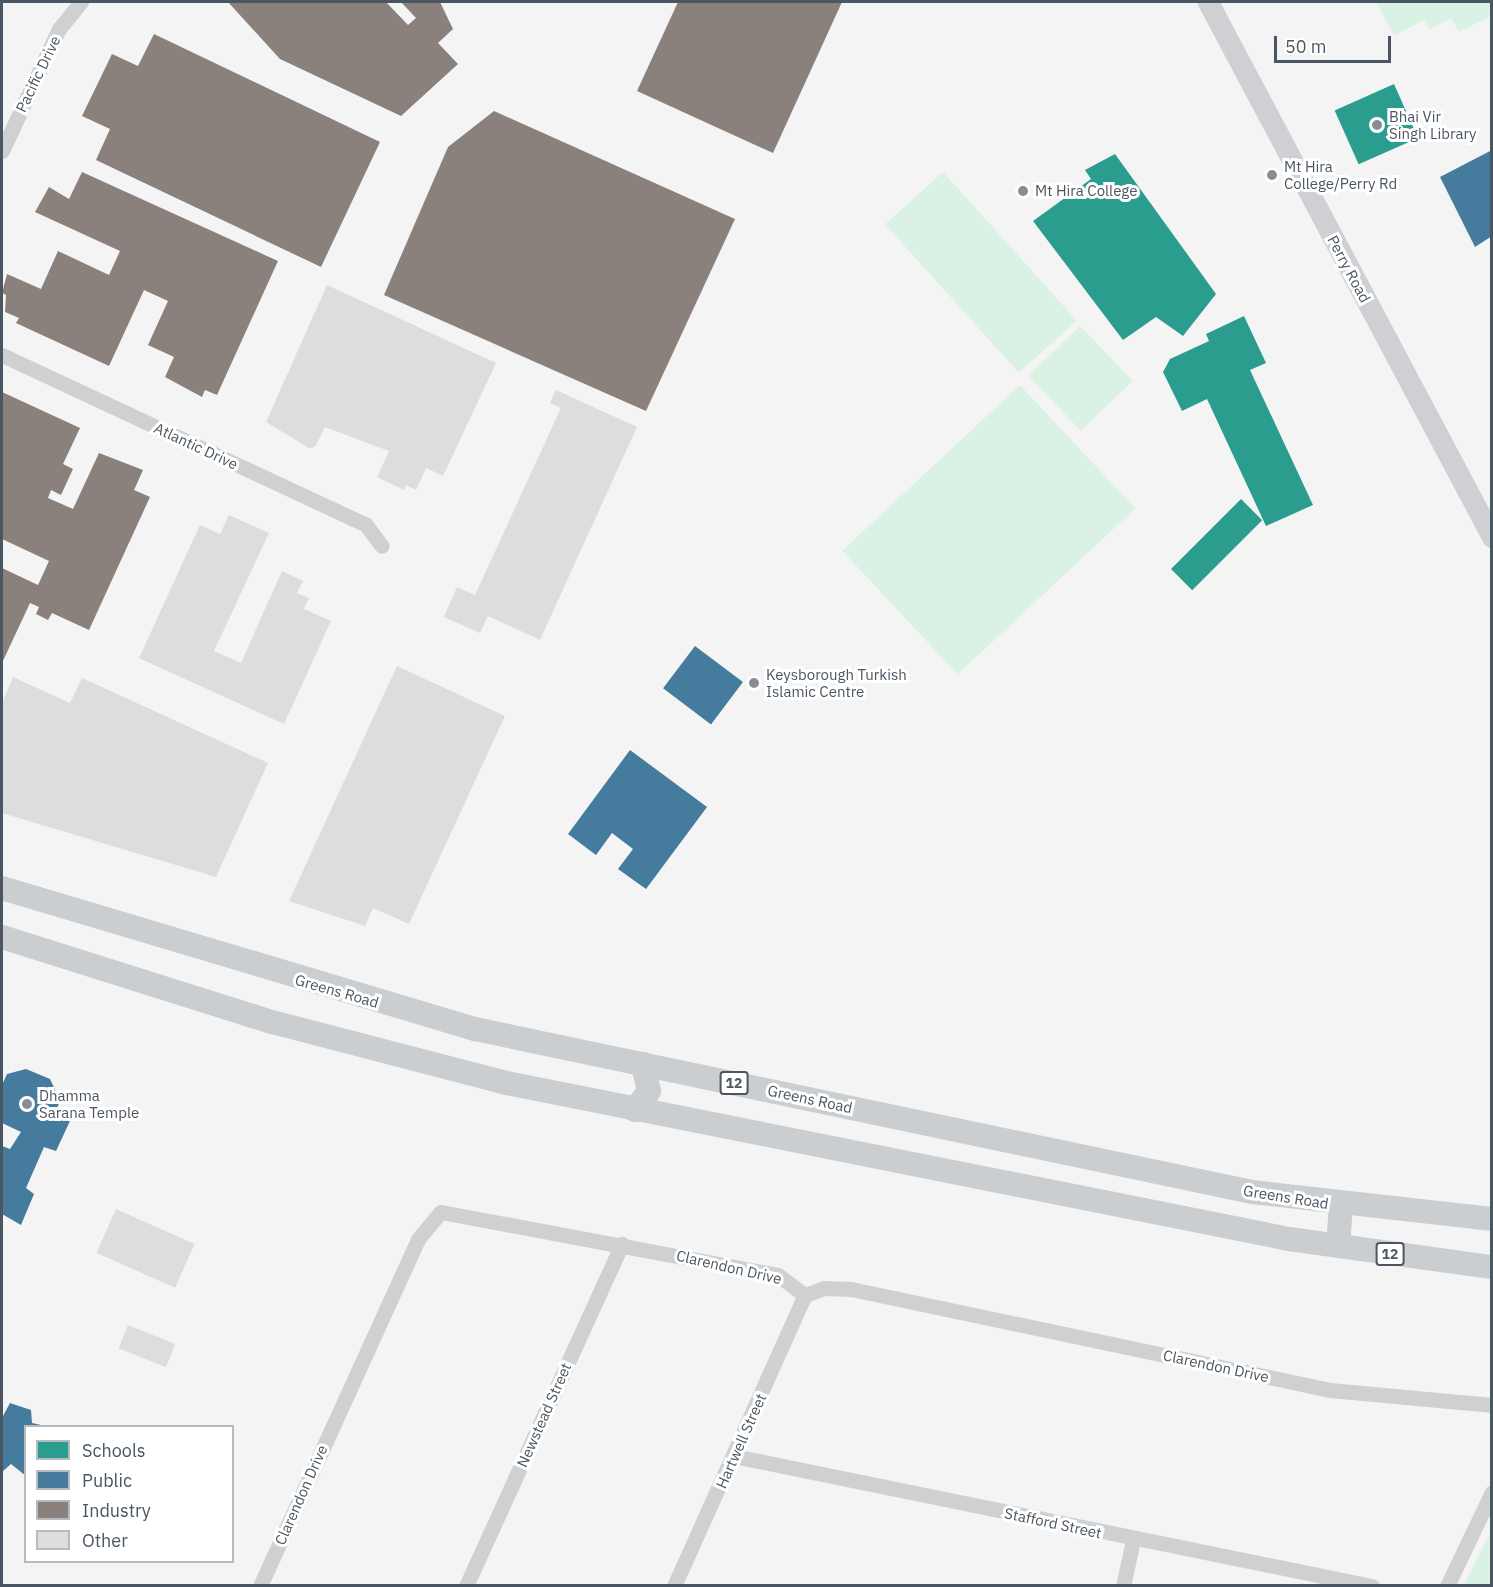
<!DOCTYPE html>
<style>
body{margin:0}
#map{position:relative;width:1493px;height:1587px;overflow:hidden;background:#f4f4f4;font-family:"IBM Plex Sans",sans-serif}
div>[style]{position:absolute}
.green>*{inset:0;background:#d9f2e3;transform-origin:0 0}
.schools>*{inset:0;background:#2a9d8f;transform-origin:0 0}
.public>*{inset:0;background:#457b9d;transform-origin:0 0}
.industry>*{inset:0;background:#8a817c}
.building>*{inset:0;background:#ddddde;transform-origin:0 0}
.minor>*{height:15px;margin:-7.5px;padding:0 7.5px;transform-origin:7.5px;border-radius:7.5px;background:#ced0d2}
.secondary>*{height:21px;margin:-10.5px;padding:0 10.5px;transform-origin:10.5px;border-radius:10.5px;background:#ced0d4}
.primary>*{height:24px;margin:-12px;padding:0 12px;transform-origin:12px;border-radius:12px;background:#caced1}
.dots>*{width:16px;height:16px;translate:-50% -50%;box-sizing:border-box;border:3px solid #fff;border-radius:50%}
span{translate:-50% -50%;white-space:nowrap;text-align:center;line-height:1.15;-webkit-text-stroke:6px #fff;paint-order:stroke}
.shield-label span{padding:2px 4px;background:#fff;border:2px solid;border-radius:4px;-webkit-text-stroke-width:0}
.shield-label{font-size:14px;color:#4a5661;font-weight:700}
.street-label{font-size:15px;color:#4a5661}
.poi-label{font-size:15px;color:#4a5661}
.left{translate:0 -50%;text-align:left}
.frame{position:absolute;inset:0;border:3px solid #4a5661;pointer-events:none}
.legend{position:absolute;left:24px;top:1425px;width:210px;height:138px;box-sizing:border-box;background:#fff;border:2px solid #b7bbc0;margin:0;padding:8px 10px;list-style:none;font-size:18px;color:#4a5661}
.legend li{display:flex;align-items:center;gap:12px;height:30px}
.legend b{width:30px;border:2px solid #b7bbc0}
.scale{position:absolute;left:1274px;top:36px;width:117px;height:27px;box-sizing:border-box;border:3px solid #4a5661;border-top:0;padding-left:8px;font-size:18px;line-height:21px;white-space:nowrap;color:#4a5661;-webkit-text-stroke:4px #fff;paint-order:stroke}
</style>
<div id="map">
<div class="green">
<i style="clip-path:polygon(1376px 2px,1491px 2px,1491px 16px,1459px 32px,1451px 18px,1430px 30px,1424px 20px,1394px 36px)"></i>
<i style="left:943px;top:172px;width:200px;height:78px;rotate:48deg"></i>
<i style="left:1080px;top:326px;width:76px;height:72px;rotate:46deg"></i>
<i style="left:1020px;top:385px;width:169px;height:243px;rotate:47deg"></i>
<i style="clip-path:polygon(1491px 1531px,1491px 1585px,1464px 1585px)"></i>
</div>
<div class="schools">
<i style="left:1394px;top:84px;width:59px;height:65px;rotate:66deg"></i>
<i style="clip-path:polygon(1115px 154px,1216px 294px,1183px 336px,1156px 317px,1123px 340px,1033px 221px,1091px 179px,1085px 170px)"></i>
<i style="clip-path:polygon(1244px 316px,1266px 363px,1250px 370px,1313px 505px,1266px 526px,1207px 399px,1182px 411px,1163px 372px,1170px 359px,1209px 341px,1206px 334px)"></i>
<i style="left:1241px;top:499px;width:30px;height:99px;rotate:45deg"></i>
</div>
<div class="public">
<i style="clip-path:polygon(1492px 150px,1492px 236px,1475px 247px,1440px 177px)"></i>
<i style="left:695px;top:646px;width:60px;height:53px;rotate:37deg"></i>
<i style="clip-path:polygon(630px 750px,707px 807px,646px 889px,618px 869px,633px 849px,612px 833px,596px 855px,568px 834px)"></i>
<i style="clip-path:polygon(26px 1069px,50px 1079px,60px 1100px,56px 1112px,70px 1121px,56px 1151px,44px 1147px,26px 1188px,34px 1194px,21px 1225px,2px 1214px,2px 1146px,10px 1149px,21px 1132px,2px 1123px,2px 1085px,7px 1074px)"></i>
<i style="clip-path:polygon(10px 1403px,31px 1410px,32px 1423px,46px 1426px,26px 1426px,26px 1476px,11px 1464px,2px 1472px,2px 1418px)"></i>
</div>
<div class="industry">
<i style="clip-path:polygon(228px 2px,386px 2px,408px 25px,416px 18px,401px 2px,440px 2px,453px 29px,438px 43px,458px 64px,401px 116px,280px 59px)"></i>
<i style="clip-path:polygon(678px 2px,842px 2px,773px 153px,637px 91px)"></i>
<i style="clip-path:polygon(154px 34px,380px 142px,321px 267px,96px 160px,110px 129px,82px 116px,112px 54px,138px 66px)"></i>
<i style="clip-path:polygon(494px 111px,735px 219px,646px 411px,384px 295px,448px 147px)"></i>
<i style="clip-path:polygon(82px 172px,278px 261px,217px 395px,205px 390px,202px 397px,165px 377px,174px 357px,148px 345px,168px 301px,144px 290px,109px 366px,16px 323px,19px 318px,5px 312px,6px 295px,2px 293px,7px 274px,41px 289px,58px 251px,109px 275px,120px 251px,35px 212px,49px 187px,69px 199px)"></i>
<i style="clip-path:polygon(2px 392px,80px 428px,63px 464px,73px 469px,61px 495px,51px 490px,48px 498px,73px 509px,99px 453px,143px 470px,134px 490px,150px 497px,89px 630px,52px 613px,48px 620px,36px 614px,39px 607px,30px 603px,2px 663px,2px 568px,38px 585px,49px 561px,2px 539px)"></i>
</div>
<div class="building">
<i style="clip-path:polygon(327px 285px,496px 363px,443px 476px,426px 468px,416px 490px,406px 485px,404px 490px,377px 477px,389px 451px,325px 427px,315px 447px,309px 448px,266px 422px)"></i>
<i style="clip-path:polygon(556px 390px,637px 427px,540px 640px,488px 616px,480px 633px,444px 617px,457px 587px,475px 595px,561px 408px,550px 403px)"></i>
<i style="clip-path:polygon(229px 515px,269px 533px,214px 651px,241px 663px,282px 571px,303px 581px,297px 593px,309px 598px,304px 609px,331px 621px,284px 724px,139px 658px,200px 525px,220px 534px)"></i>
<i style="clip-path:polygon(397px 666px,505px 716px,409px 924px,373px 908px,365px 926px,289px 901px)"></i>
<i style="clip-path:polygon(13px 677px,70px 703px,82px 678px,268px 763px,216px 877px,2px 813px,2px 703px)"></i>
<i style="left:116px;top:1209px;width:86px;height:48px;rotate:24deg"></i>
<i style="left:128px;top:1325px;width:51px;height:25px;rotate:22deg"></i>
</div>
<div class="minor">
<i style="left:2px;top:151px;width:135px;rotate:-65deg"></i>
<i style="left:59px;top:29px;width:35px;rotate:-51deg"></i>
<i style="left:2px;top:355px;width:402px;rotate:25deg"></i>
<i style="left:366px;top:525px;width:26px;rotate:53deg"></i>
<i style="left:805px;top:1295px;width:20px;rotate:-20deg"></i>
<i style="left:824px;top:1288px;width:27px;rotate:2deg"></i>
<i style="left:851px;top:1289px;width:490px;rotate:11.9deg"></i>
<i style="left:1330px;top:1390px;width:163px;rotate:5.3deg"></i>
<i style="left:734px;top:1456px;width:651px;rotate:11.52deg"></i>
<i style="left:260px;top:1586px;width:381px;rotate:-65.5deg"></i>
<i style="left:418px;top:1239px;width:35px;rotate:-50deg"></i>
<i style="left:441px;top:1212px;width:343px;rotate:10.6deg"></i>
<i style="left:778px;top:1275px;width:34px;rotate:37deg"></i>
<i style="left:466px;top:1586px;width:376px;rotate:-65.5deg"></i>
<i style="left:674px;top:1586px;width:319px;rotate:-65.8deg"></i>
<i style="left:1123px;top:1586px;width:47px;rotate:-77.7deg"></i>
<i style="left:1447px;top:1586px;width:104px;rotate:-64.4deg"></i>
</div>
<div class="secondary">
<i style="left:1208px;top:2px;width:606px;rotate:62.04deg"></i>
</div>
<div class="primary">
<i style="left:2px;top:888px;width:494px;rotate:16.6deg"></i>
<i style="left:475px;top:1029px;width:794px;rotate:11.85deg"></i>
<i style="left:1252px;top:1192px;width:242px;rotate:6.4deg"></i>
<i style="left:2px;top:937px;width:283px;rotate:17.5deg"></i>
<i style="left:272px;top:1022px;width:243px;rotate:14.6deg"></i>
<i style="left:507px;top:1083px;width:797px;rotate:11.28deg"></i>
<i style="left:1289px;top:1239px;width:205px;rotate:7.9deg"></i>
<i style="left:635px;top:1110px;width:24px;rotate:-54deg"></i>
<i style="left:649px;top:1091px;width:28px;rotate:-103deg"></i>
<i style="left:1338px;top:1246px;width:41px;rotate:-85.8deg"></i>
</div>
<div class="dots">
<i style="left:1377px;top:125px;background:#868d94"></i>
<i style="left:1272px;top:175px;background:#868d94"></i>
<i style="left:1023px;top:191px;background:#868d94"></i>
<i style="left:754px;top:683px;background:#868d94"></i>
<i style="left:27px;top:1104px;background:#868d94"></i>
</div>
<div class="shield-label">
<span style="left:734px;top:1083px">12</span>
<span style="left:1390px;top:1254px">12</span>
</div>
<div class="street-label">
<span style="left:38px;top:74px;rotate:-64deg">Pacific Drive</span>
<span style="left:1349px;top:269px;rotate:62deg">Perry Road</span>
<span style="left:196px;top:446px;rotate:25deg">Atlantic Drive</span>
<span style="left:337px;top:991px;rotate:16deg">Greens Road</span>
<span style="left:810px;top:1099px;rotate:12deg">Greens Road</span>
<span style="left:1286px;top:1197px;rotate:9deg">Greens Road</span>
<span style="left:729px;top:1267px;rotate:13deg">Clarendon Drive</span>
<span style="left:1216px;top:1366px;rotate:12deg">Clarendon Drive</span>
<span style="left:544px;top:1415px;rotate:-66deg">Newstead Street</span>
<span style="left:741px;top:1441px;rotate:-66deg">Hartwell Street</span>
<span style="left:301px;top:1495px;rotate:-66deg">Clarendon Drive</span>
<span style="left:1053px;top:1523px;rotate:12deg">Stafford Street</span>
</div>
<div class="poi-label">
<span class="left" style="left:1389px;top:125px">Bhai Vir<br>Singh Library</span>
<span class="left" style="left:1284px;top:175px">Mt Hira<br>College/Perry Rd</span>
<span class="left" style="left:1035px;top:191px">Mt Hira College</span>
<span class="left" style="left:766px;top:683px">Keysborough Turkish<br>Islamic Centre</span>
<span class="left" style="left:39px;top:1104px">Dhamma<br>Sarana Temple</span>
</div>
<div class="frame"></div>
<ul class="legend">
<li><b style="height:16px;background:#2a9d8f"></b>Schools</li>
<li><b style="height:16px;background:#457b9d"></b>Public</li>
<li><b style="height:16px;background:#8a817c"></b>Industry</li>
<li><b style="height:16px;background:#ddddde"></b>Other</li>
</ul>
<div class="scale">50 m</div>
</div>
